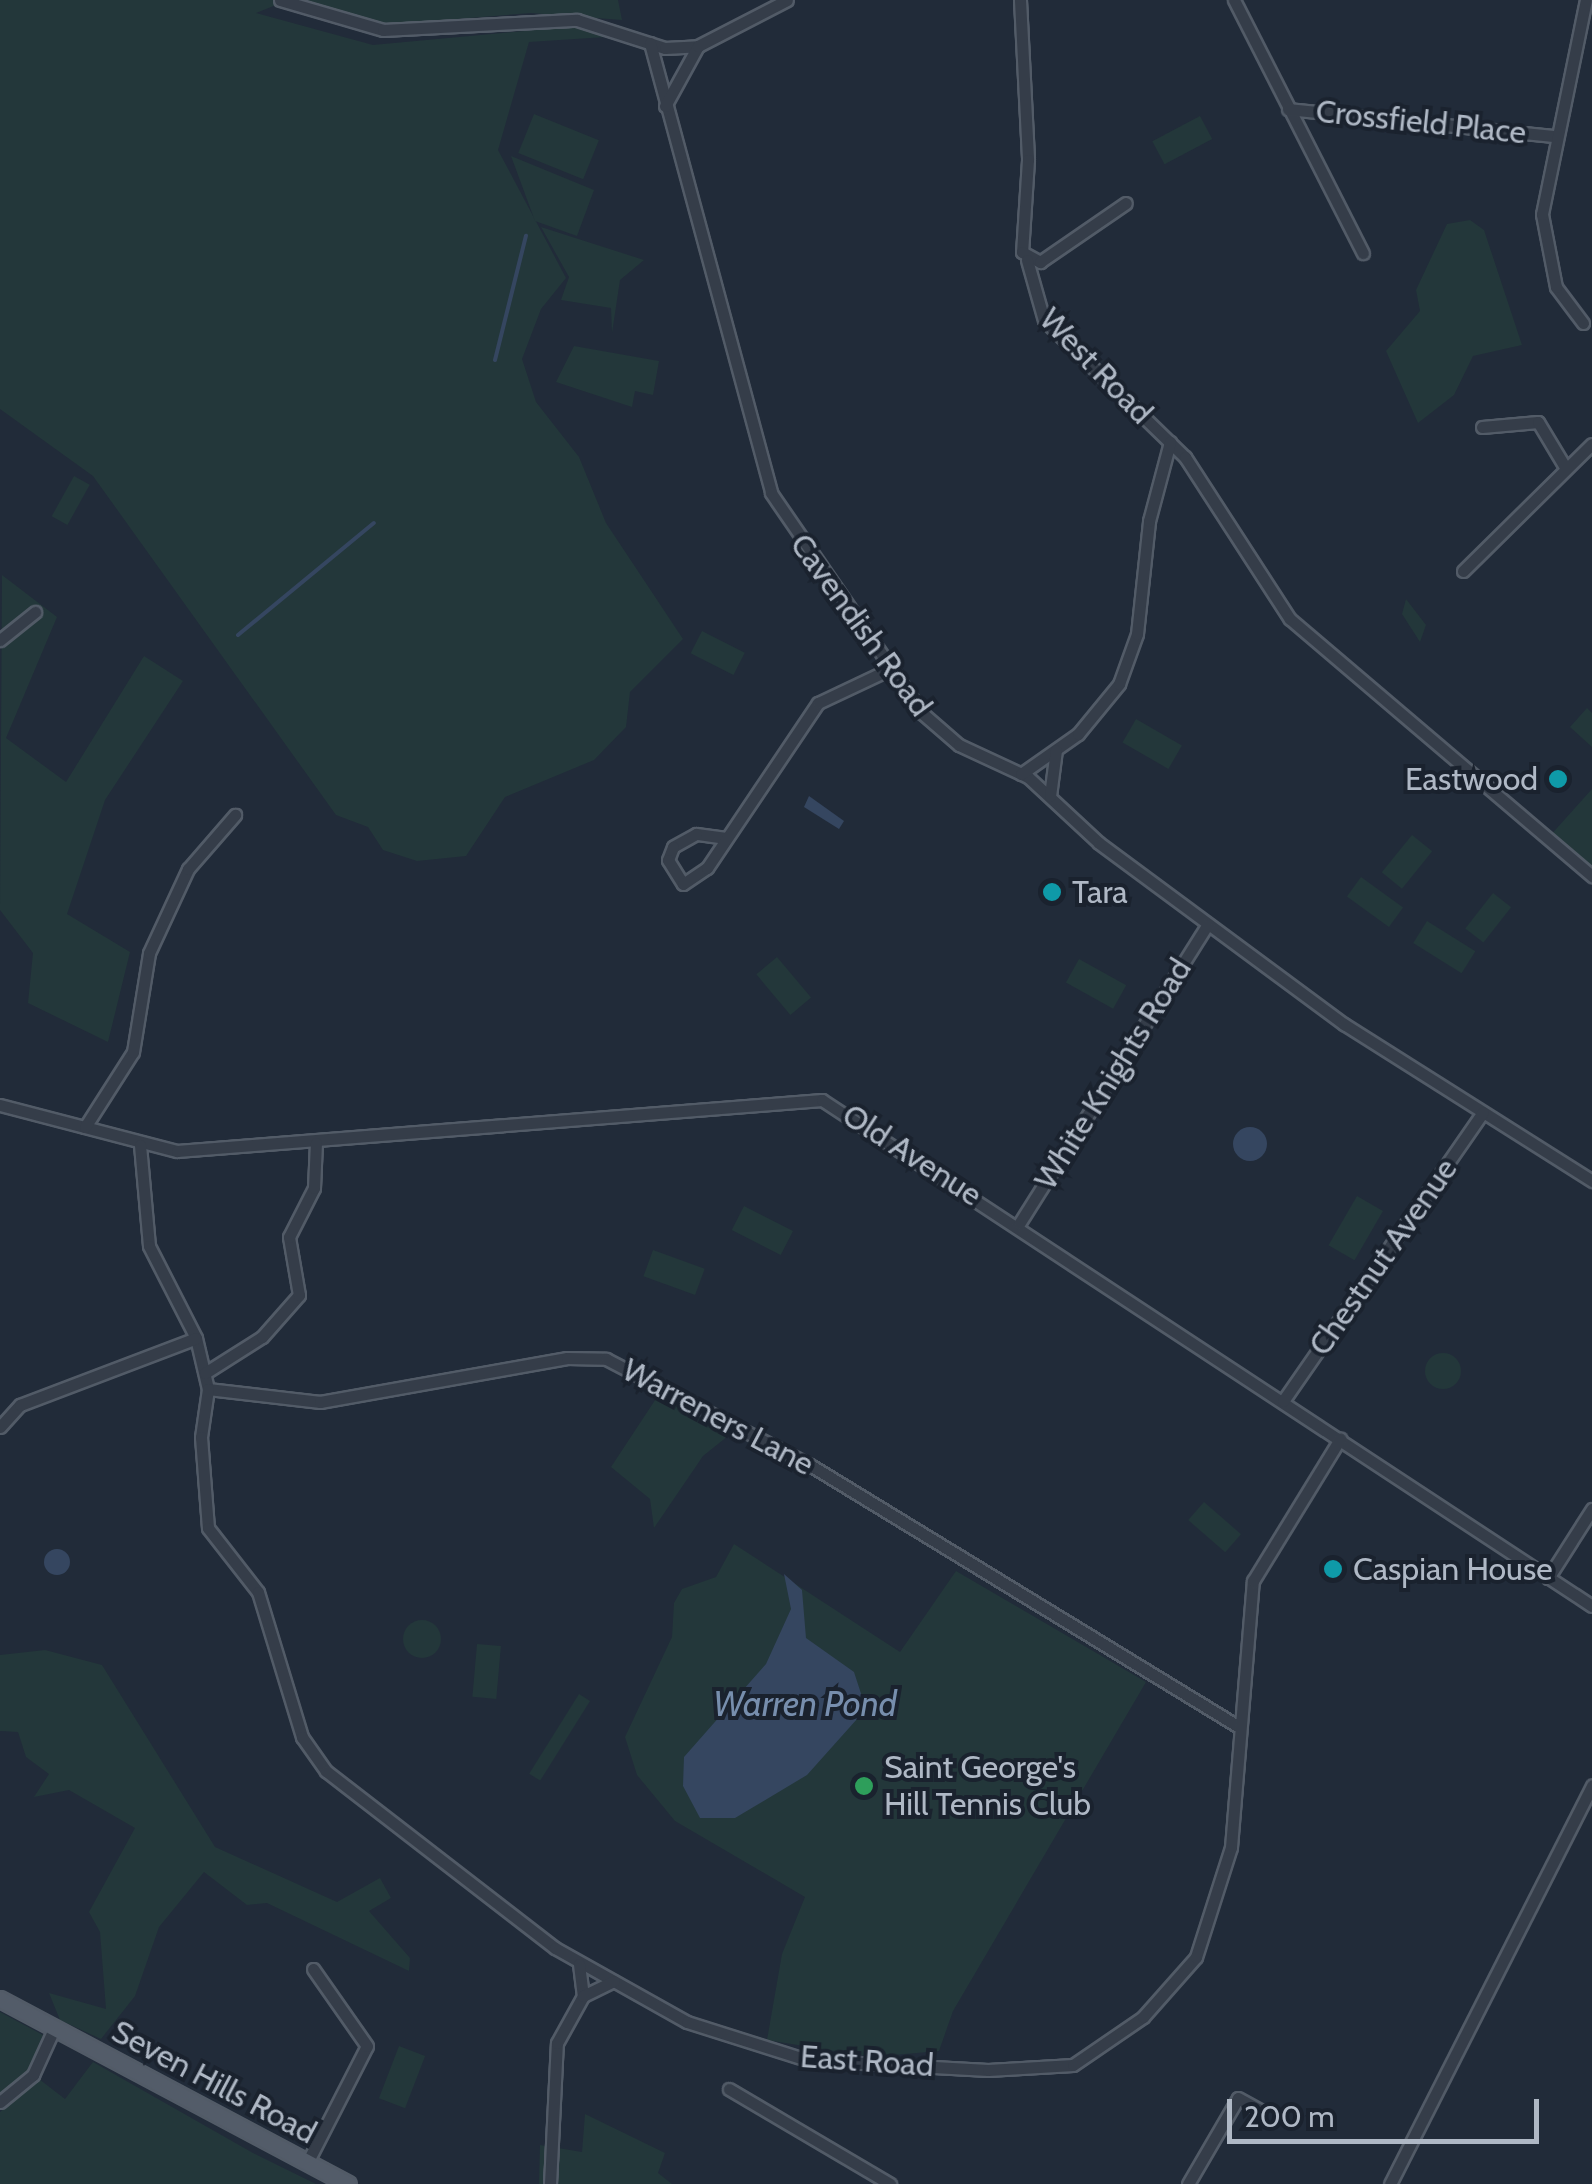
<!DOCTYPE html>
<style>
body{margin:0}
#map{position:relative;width:1592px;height:2184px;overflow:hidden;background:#212b39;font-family:Cabin,sans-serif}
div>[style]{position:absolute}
.green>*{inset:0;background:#23373a;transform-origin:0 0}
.round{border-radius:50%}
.water>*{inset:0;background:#354660}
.stream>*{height:4px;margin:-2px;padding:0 2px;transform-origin:2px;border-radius:2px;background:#354660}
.roads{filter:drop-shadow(2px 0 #525b67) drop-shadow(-2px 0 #525b67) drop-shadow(0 2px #525b67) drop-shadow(0 -2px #525b67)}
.minor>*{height:11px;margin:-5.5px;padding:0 5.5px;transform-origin:5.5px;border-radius:5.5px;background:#353d49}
.major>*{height:15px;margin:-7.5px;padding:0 7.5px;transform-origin:7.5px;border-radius:7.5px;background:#535c69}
.dots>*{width:28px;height:28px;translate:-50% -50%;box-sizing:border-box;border:5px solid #1a222e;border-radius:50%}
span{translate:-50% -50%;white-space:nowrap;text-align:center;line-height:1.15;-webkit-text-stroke:8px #1a222e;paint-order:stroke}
.street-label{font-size:32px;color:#afb8c5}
.poi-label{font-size:32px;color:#afb8c5}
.right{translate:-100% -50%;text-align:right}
.left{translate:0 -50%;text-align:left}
.water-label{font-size:35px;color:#778ead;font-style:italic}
.scale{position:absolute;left:1227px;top:2099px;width:312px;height:45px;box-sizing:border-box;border:5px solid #afb8c5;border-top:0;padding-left:12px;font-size:30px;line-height:35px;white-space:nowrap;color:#afb8c5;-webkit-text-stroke:8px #1a222e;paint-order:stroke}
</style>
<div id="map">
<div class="green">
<i style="clip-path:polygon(0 0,618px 0,622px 20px,531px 13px,357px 27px,286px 1px,256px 13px,373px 45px,577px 26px,621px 36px,529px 42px,498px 150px,566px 278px,541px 309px,522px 359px,536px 402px,579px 457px,606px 523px,683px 639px,630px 692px,626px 727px,594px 760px,505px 797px,466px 856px,417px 861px,383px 850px,368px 827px,336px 815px,93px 476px,0 409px)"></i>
<i style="left:534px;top:114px;width:70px;height:42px;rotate:22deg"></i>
<i style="left:1200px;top:116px;width:26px;height:54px;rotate:62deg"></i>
<i style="clip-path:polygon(511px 156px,594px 190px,577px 236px,535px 221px)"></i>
<i style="clip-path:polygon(1470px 220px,1484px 230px,1522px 345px,1473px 356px,1454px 395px,1418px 423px,1386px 351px,1420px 311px,1416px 290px,1447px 224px)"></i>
<i style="clip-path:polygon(541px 227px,644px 260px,620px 280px,612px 333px,611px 308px,561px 300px,569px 277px)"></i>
<i style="clip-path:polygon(574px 346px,659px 361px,653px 395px,635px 391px,632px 407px,556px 382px)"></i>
<i style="left:74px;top:476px;width:18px;height:46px;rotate:29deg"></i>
<i style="clip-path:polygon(2px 575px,57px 617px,6px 738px,66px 782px,144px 656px,183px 681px,105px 800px,67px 914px,130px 952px,108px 1042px,28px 1003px,33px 953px,0 910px)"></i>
<i style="clip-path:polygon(1406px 599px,1426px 625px,1420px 642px,1402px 614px)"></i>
<i style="left:702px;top:631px;width:48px;height:25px;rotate:27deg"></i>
<i style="clip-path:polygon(1587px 708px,1592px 713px,1592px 747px,1570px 727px)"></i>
<i style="left:1136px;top:719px;width:53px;height:27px;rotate:30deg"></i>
<i style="clip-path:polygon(1592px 789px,1592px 877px,1548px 838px)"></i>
<i style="left:1412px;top:835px;width:26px;height:48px;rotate:39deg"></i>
<i style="left:1361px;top:877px;width:52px;height:24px;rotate:36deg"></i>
<i style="left:1493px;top:893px;width:23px;height:45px;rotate:38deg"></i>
<i style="left:1427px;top:921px;width:57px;height:26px;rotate:32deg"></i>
<i style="left:777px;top:957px;width:53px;height:27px;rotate:50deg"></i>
<i style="left:1079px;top:959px;width:54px;height:27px;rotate:29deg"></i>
<i style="left:1357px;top:1196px;width:30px;height:57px;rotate:30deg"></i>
<i style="left:744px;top:1206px;width:55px;height:27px;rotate:27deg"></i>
<i style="left:653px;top:1250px;width:55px;height:28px;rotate:20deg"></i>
<i class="round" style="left:1425px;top:1353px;width:36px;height:36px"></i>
<i style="clip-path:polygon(665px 1385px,738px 1428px,703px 1456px,654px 1528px,650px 1499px,611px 1467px)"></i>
<i style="left:1204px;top:1502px;width:49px;height:24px;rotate:41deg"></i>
<i style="clip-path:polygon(734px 1544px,900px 1652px,956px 1571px,1146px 1682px,953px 2011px,939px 2051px,871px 2057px,767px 2040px,782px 1954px,805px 1897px,675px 1821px,637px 1775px,625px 1737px,672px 1637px,674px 1603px,682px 1589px,716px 1577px)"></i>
<i class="round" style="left:403px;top:1620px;width:38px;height:38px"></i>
<i style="left:477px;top:1644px;width:24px;height:53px;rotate:5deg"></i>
<i style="clip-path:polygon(45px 1650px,102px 1665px,215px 1847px,337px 1902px,380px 1878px,391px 1898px,369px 1911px,410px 1958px,409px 1971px,267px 1903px,247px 1905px,204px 1872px,159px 1927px,135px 1996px,101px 2039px,60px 2020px,49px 1993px,106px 2009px,100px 1932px,89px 1912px,135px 1828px,69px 1790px,34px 1797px,49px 1774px,26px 1757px,18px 1732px,0 1731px,0 1655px)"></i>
<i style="left:579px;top:1694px;width:13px;height:94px;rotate:32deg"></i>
<i style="clip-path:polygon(0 2012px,43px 2035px,27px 2073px,0 2094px)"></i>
<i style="left:399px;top:2046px;width:28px;height:56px;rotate:21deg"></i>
<i style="clip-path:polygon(93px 2062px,253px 2153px,316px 2184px,0 2184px,0 2112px,39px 2079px,65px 2099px)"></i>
<i style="clip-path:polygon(585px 2114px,665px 2153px,658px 2173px,672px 2184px,539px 2184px,540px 2145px,582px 2152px)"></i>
</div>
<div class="water">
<i style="clip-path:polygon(809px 796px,844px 821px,839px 829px,804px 807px)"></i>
<i class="round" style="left:1233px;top:1127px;width:34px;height:34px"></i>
<i class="round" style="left:44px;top:1549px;width:26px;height:26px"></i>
<i style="clip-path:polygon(784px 1574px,802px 1590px,806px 1638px,854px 1672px,866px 1709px,807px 1775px,735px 1818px,700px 1818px,683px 1786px,684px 1757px,766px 1664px,791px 1609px)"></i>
</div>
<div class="stream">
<i style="left:495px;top:360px;width:128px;rotate:-76deg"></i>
<i style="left:238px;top:635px;width:176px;rotate:-39.5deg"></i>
</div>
<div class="roads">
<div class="minor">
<i style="left:280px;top:0;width:107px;rotate:16.2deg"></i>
<i style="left:383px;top:30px;width:194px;rotate:-3deg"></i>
<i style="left:577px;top:20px;width:92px;rotate:17.7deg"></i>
<i style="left:665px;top:48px;width:33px;rotate:-3deg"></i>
<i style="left:1020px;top:0;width:160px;rotate:87.1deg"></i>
<i style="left:1028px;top:160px;width:92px;rotate:93.7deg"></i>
<i style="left:1022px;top:252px;width:21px;rotate:29deg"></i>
<i style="left:1040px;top:262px;width:104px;rotate:-34.5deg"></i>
<i style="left:1234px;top:0;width:284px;rotate:63deg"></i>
<i style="left:650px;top:43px;width:466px;rotate:74.9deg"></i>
<i style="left:771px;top:493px;width:267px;rotate:55.5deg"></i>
<i style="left:922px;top:713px;width:49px;rotate:40.9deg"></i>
<i style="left:959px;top:745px;width:76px;rotate:24.9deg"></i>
<i style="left:1028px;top:777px;width:97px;rotate:42.9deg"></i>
<i style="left:1099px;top:843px;width:305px;rotate:36.5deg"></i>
<i style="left:1344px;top:1024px;width:294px;rotate:32.3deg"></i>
<i style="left:665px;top:106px;width:68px;rotate:-61.2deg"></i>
<i style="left:698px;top:46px;width:100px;rotate:-27.3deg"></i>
<i style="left:1288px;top:109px;width:266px;rotate:5.8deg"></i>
<i style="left:1027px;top:260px;width:62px;rotate:74.2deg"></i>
<i style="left:1044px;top:320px;width:197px;rotate:44.2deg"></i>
<i style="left:1185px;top:457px;width:193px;rotate:57.1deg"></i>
<i style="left:1290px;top:619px;width:397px;rotate:40.4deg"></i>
<i style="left:1583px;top:323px;width:45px;rotate:-126.9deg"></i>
<i style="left:1556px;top:287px;width:74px;rotate:-100.9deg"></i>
<i style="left:1542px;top:214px;width:218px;rotate:-78.4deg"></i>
<i style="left:1482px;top:427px;width:56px;rotate:-5.1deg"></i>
<i style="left:1538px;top:422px;width:52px;rotate:59deg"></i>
<i style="left:1463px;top:571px;width:181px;rotate:-44.6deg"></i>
<i style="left:0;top:640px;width:45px;rotate:-38.7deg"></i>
<i style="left:1021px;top:774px;width:70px;rotate:-35.1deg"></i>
<i style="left:1078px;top:734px;width:65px;rotate:-50.6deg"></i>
<i style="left:1119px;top:684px;width:53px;rotate:-70.2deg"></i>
<i style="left:1137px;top:634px;width:114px;rotate:-83.9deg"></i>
<i style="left:1149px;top:521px;width:82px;rotate:-75.1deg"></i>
<i style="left:1050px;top:796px;width:46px;rotate:-82.6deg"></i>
<i style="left:726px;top:838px;width:30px;rotate:-172deg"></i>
<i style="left:696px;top:834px;width:26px;rotate:151deg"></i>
<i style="left:673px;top:847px;width:14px;rotate:111deg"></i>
<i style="left:668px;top:860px;width:28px;rotate:58deg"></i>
<i style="left:683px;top:884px;width:29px;rotate:-34deg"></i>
<i style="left:707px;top:868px;width:199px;rotate:-56.1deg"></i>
<i style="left:818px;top:703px;width:80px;rotate:-25.3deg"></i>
<i style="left:0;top:1105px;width:183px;rotate:14.6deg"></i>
<i style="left:177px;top:1151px;width:647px;rotate:-4.52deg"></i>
<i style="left:822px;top:1100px;width:921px;rotate:33.31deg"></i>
<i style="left:85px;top:1127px;width:89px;rotate:-57.4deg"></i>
<i style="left:133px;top:1052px;width:100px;rotate:-80.8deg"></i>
<i style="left:149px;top:953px;width:93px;rotate:-65.1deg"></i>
<i style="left:188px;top:869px;width:72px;rotate:-49deg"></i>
<i style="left:140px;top:1145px;width:101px;rotate:84.9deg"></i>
<i style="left:149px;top:1246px;width:103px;rotate:62.9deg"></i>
<i style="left:196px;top:1338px;width:52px;rotate:76.8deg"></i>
<i style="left:208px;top:1389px;width:113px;rotate:6.6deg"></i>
<i style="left:320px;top:1402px;width:251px;rotate:-10.1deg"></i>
<i style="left:567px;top:1358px;width:39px;rotate:1deg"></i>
<i style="left:606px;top:1359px;width:230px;rotate:27.5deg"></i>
<i style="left:810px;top:1465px;width:503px;rotate:31.41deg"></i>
<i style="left:1019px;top:1224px;width:353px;rotate:-57.8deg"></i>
<i style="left:205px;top:1373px;width:67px;rotate:-32.3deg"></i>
<i style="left:262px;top:1337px;width:56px;rotate:-48.6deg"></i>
<i style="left:299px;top:1295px;width:59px;rotate:-99.8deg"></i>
<i style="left:289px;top:1237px;width:55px;rotate:-63deg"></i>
<i style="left:314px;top:1188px;width:45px;rotate:-87.5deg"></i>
<i style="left:208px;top:1389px;width:49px;rotate:98.3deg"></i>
<i style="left:201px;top:1437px;width:91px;rotate:85.6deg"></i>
<i style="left:208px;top:1528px;width:81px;rotate:52deg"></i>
<i style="left:258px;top:1592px;width:152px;rotate:73.1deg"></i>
<i style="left:302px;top:1737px;width:42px;rotate:54.8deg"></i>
<i style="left:326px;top:1771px;width:289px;rotate:37.7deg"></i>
<i style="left:555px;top:1948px;width:151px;rotate:29.3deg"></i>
<i style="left:687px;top:2022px;width:126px;rotate:17.6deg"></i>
<i style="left:807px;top:2060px;width:181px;rotate:3.2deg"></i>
<i style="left:988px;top:2070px;width:85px;rotate:-3.4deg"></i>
<i style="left:1073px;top:2065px;width:85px;rotate:-34.4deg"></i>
<i style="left:1143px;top:2017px;width:80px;rotate:-48.5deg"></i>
<i style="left:1196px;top:1957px;width:115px;rotate:-72.3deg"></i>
<i style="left:1231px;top:1847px;width:267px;rotate:-85.3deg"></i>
<i style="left:1253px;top:1581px;width:167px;rotate:-58.5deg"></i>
<i style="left:1283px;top:1401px;width:351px;rotate:-55.3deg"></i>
<i style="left:0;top:1427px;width:30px;rotate:-48deg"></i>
<i style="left:20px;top:1405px;width:188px;rotate:-20.8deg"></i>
<i style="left:1548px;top:1578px;width:82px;rotate:-57.5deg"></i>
<i style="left:579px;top:1964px;width:32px;rotate:83deg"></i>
<i style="left:729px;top:2089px;width:187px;rotate:30.5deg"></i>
<i style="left:0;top:2102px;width:43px;rotate:-39.3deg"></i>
<i style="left:33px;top:2075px;width:51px;rotate:-65.5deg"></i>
<i style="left:307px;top:2163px;width:131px;rotate:-62.9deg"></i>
<i style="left:367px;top:2046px;width:94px;rotate:-125deg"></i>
<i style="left:550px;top:2184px;width:141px;rotate:-87.2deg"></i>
<i style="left:557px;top:2043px;width:54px;rotate:-61deg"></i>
<i style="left:583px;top:1996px;width:34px;rotate:-26deg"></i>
<i style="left:1188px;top:2184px;width:99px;rotate:-59.8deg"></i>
<i style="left:1238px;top:2098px;width:25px;rotate:29deg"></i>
<i style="left:1390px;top:2184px;width:447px;rotate:-63.1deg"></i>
</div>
<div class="major">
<i style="left:0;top:1999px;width:394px;rotate:28deg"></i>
</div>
</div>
<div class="dots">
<i style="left:1558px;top:779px;background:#0f9aa8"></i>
<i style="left:1052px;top:892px;background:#0f9aa8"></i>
<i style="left:1333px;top:1569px;background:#0f9aa8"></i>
<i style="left:864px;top:1786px;background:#2e9e5b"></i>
</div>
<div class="street-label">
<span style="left:1421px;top:122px;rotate:6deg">Crossfield Place</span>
<span style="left:1096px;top:366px;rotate:46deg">West Road</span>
<span style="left:861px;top:625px;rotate:54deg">Cavendish Road</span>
<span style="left:1113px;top:1074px;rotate:-58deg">White Knights Road</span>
<span style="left:912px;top:1155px;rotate:33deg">Old Avenue</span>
<span style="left:1383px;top:1257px;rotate:-55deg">Chestnut Avenue</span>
<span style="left:718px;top:1417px;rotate:28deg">Warreners Lane</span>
<span style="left:867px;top:2061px;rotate:4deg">East Road</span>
<span style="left:214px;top:2082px;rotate:28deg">Seven Hills Road</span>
</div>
<div class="poi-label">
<span class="right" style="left:1538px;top:779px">Eastwood</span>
<span class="left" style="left:1072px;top:892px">Tara</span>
<span class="left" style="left:1353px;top:1569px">Caspian House</span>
<span class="left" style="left:884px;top:1786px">Saint George's<br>Hill Tennis Club</span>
</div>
<div class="water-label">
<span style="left:805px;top:1704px">Warren Pond</span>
</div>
<div class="scale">200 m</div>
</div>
